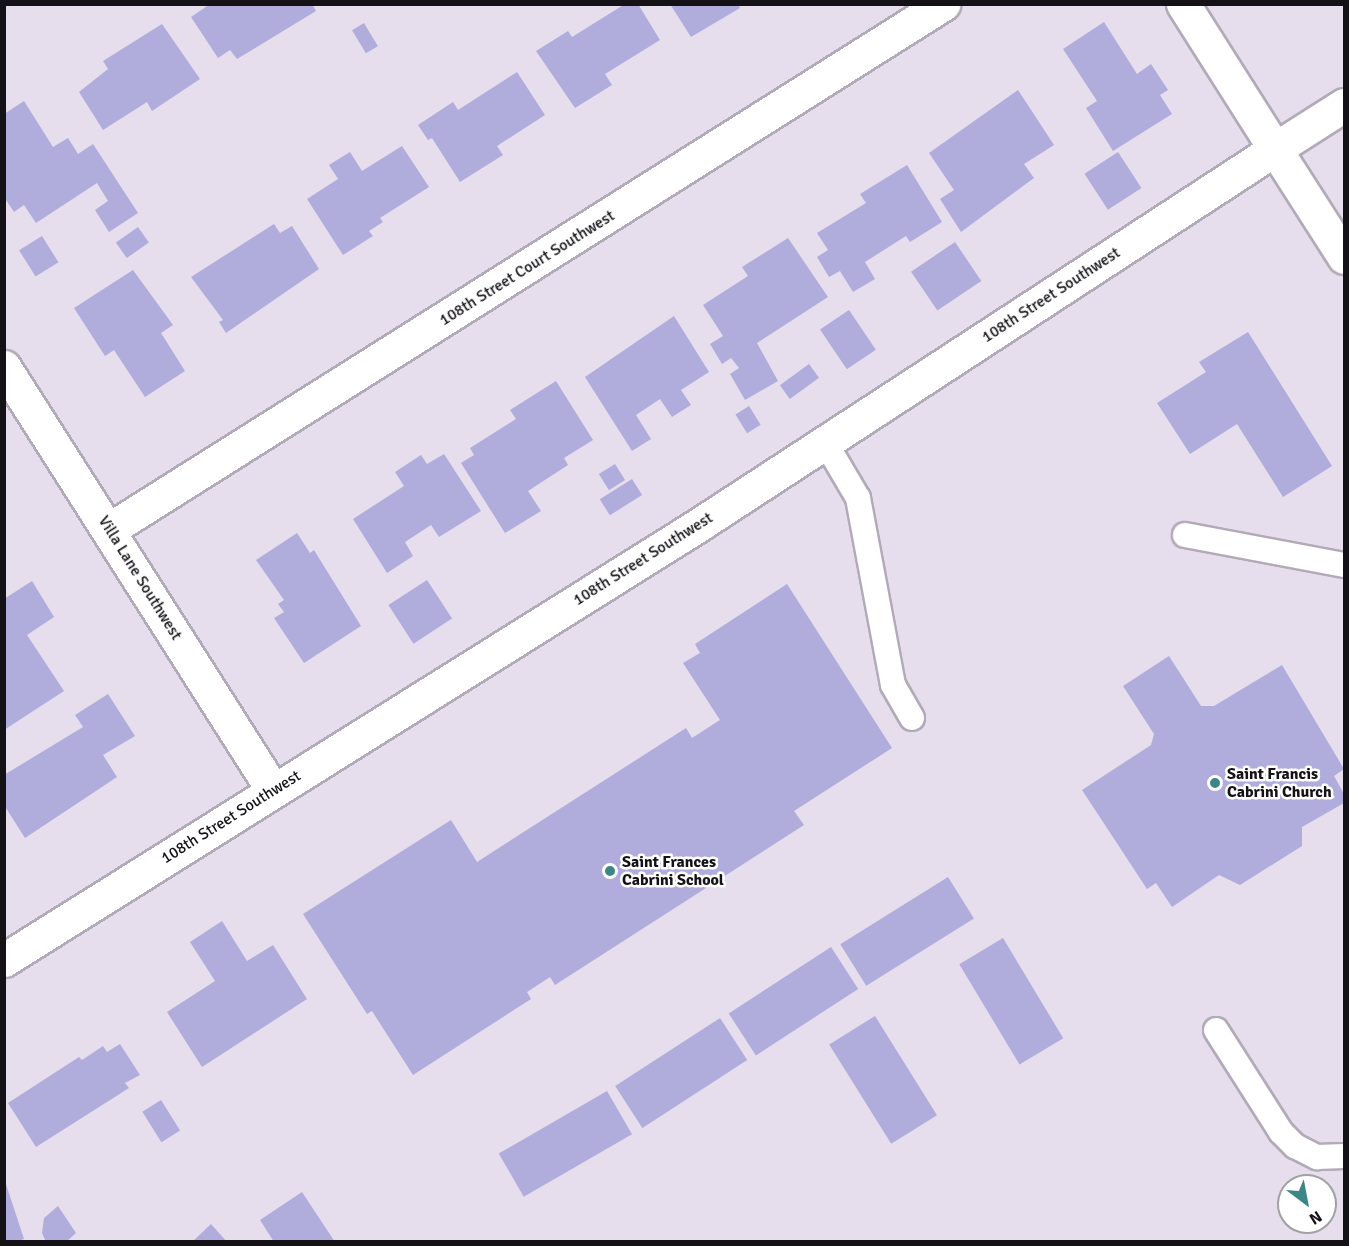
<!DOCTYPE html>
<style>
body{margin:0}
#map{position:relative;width:1349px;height:1246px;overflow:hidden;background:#e6dded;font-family:Signika,sans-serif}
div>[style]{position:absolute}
.building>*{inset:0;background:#b0addd;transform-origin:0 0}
.roads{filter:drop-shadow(2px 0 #b2aab8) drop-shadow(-2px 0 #b2aab8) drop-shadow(0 2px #b2aab8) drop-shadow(0 -2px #b2aab8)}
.service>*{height:24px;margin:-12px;padding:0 12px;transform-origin:12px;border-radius:12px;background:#fff}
.minor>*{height:33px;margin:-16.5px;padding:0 16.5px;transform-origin:16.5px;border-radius:16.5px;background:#fff}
.tertiary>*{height:33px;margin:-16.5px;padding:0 16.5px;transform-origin:16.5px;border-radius:16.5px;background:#fff}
.dots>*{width:16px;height:16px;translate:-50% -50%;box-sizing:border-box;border:3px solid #fff;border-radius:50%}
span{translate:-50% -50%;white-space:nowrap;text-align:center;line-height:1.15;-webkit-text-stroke:5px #fff;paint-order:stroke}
.street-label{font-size:16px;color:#151217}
.poi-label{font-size:16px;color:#151217;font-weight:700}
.left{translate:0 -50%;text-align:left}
.frame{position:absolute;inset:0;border:6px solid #151217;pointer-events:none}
.north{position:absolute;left:1277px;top:1174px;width:60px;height:60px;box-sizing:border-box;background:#fff;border:2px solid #a1a0a2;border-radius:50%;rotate:148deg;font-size:16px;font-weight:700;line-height:24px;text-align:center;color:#151217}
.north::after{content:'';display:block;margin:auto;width:21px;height:27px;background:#3d8687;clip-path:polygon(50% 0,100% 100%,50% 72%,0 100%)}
</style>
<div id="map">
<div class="building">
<i style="clip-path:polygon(210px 4px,312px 4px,316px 11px,237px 59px,230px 50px,218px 58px,191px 17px)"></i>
<i style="clip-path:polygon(625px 4px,638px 4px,660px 40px,605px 74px,612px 85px,575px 108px,536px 51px,568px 31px,572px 37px)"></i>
<i style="clip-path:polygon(670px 4px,738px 4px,740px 8px,691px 37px)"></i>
<i style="clip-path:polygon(1104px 22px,1137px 74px,1151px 64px,1168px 90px,1160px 95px,1172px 114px,1113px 151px,1086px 108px,1097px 101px,1063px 49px)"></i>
<i style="left:364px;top:23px;width:27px;height:14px;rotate:59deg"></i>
<i style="clip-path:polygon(162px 24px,200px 79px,152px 111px,147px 102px,103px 130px,79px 92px,108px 69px,103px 61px)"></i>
<i style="clip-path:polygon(517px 72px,545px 115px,497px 146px,503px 155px,460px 182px,432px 138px,428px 140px,418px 125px,453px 102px,458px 110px)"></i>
<i style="clip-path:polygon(1018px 90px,1054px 145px,1024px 164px,1034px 178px,961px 232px,940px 199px,954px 190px,929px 153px)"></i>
<i style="clip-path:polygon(24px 101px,53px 147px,68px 138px,78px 154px,93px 144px,138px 213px,109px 232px,95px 210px,108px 201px,97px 183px,36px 223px,24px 205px,14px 212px,4px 197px,4px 114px)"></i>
<i style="clip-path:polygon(402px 146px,429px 187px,380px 218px,383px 222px,369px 231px,373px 236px,343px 255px,307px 199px,338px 179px,329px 165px,350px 152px,362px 171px)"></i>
<i style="left:1118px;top:152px;width:43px;height:40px;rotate:57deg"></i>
<i style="clip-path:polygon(907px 165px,942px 222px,910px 242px,906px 236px,865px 262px,875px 279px,853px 292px,840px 271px,829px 277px,817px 257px,828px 250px,817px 233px,866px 203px,860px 194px)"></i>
<i style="clip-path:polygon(274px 224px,280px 233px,292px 226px,319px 269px,226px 333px,219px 322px,223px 320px,191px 277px)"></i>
<i style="left:138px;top:227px;width:19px;height:27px;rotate:55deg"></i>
<i style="left:42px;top:236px;width:31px;height:27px;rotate:58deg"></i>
<i style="clip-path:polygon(788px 238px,828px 297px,757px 343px,778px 381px,745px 400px,730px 374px,739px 368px,731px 358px,722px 364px,710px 344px,723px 336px,703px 305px,748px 276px,742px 267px)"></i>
<i style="left:955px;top:242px;width:47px;height:53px;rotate:56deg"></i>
<i style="clip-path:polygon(133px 270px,173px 325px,161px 333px,185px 371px,145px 397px,114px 350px,105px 356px,74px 308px)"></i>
<i style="left:849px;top:310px;width:48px;height:35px;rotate:56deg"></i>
<i style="clip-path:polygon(674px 316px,709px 372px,681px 390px,691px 405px,672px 417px,660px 399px,636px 415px,651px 439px,632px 451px,585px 377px)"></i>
<i style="clip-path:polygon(1248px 332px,1332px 466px,1283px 497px,1237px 424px,1190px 454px,1157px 403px,1206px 372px,1199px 362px)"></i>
<i style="left:809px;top:364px;width:17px;height:36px;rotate:54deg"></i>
<i style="clip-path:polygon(556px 381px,593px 440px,564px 458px,568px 465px,528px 491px,541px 511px,505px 533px,461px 463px,474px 455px,470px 448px,516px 419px,510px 410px)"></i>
<i style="left:749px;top:406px;width:22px;height:16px;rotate:58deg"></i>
<i style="clip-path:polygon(444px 454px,481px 511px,439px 537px,431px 525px,405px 542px,413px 556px,387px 573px,353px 519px,404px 486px,395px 472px,421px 455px,427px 464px)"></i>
<i style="left:615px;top:464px;width:19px;height:19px;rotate:58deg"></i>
<i style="left:632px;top:479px;width:19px;height:38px;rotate:58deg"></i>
<i style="clip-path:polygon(297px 533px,310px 553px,314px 550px,361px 626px,304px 663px,274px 618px,284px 612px,278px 604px,284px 600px,256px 560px)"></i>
<i style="left:427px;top:580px;width:46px;height:46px;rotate:57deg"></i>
<i style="clip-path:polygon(32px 581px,54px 617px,27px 635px,64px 691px,4px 730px,4px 599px)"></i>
<i style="clip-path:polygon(787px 584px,892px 748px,794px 811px,804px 825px,555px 985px,550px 977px,527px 992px,531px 999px,413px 1075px,372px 1011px,367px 1014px,303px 914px,451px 820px,477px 862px,686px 728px,692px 738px,720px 720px,683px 663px,700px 653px,695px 644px)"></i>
<i style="clip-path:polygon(1169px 656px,1201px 706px,1214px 706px,1282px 665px,1344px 769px,1334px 776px,1344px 794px,1344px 803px,1302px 827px,1302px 846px,1240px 885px,1219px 875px,1172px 907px,1156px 883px,1147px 889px,1082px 790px,1151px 745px,1154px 734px,1123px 686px)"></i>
<i style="clip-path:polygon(108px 694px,135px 736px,103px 755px,117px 777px,25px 838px,4px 805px,4px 775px,83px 727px,75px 715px)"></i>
<i style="left:948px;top:877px;width:49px;height:127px;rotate:58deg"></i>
<i style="clip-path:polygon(222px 921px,247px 961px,273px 945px,307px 999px,202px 1067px,167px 1012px,215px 981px,190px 942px)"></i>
<i style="left:1003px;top:938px;width:117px;height:51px;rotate:59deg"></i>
<i style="left:831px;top:947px;width:50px;height:122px;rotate:57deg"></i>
<i style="left:875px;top:1016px;width:117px;height:54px;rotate:58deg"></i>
<i style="left:720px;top:1018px;width:50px;height:125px;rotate:57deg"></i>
<i style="clip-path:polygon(120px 1044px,140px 1075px,125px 1083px,129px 1088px,36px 1147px,8px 1103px,79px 1057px,82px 1060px,103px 1046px,107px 1052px)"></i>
<i style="left:607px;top:1091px;width:50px;height:125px;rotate:60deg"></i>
<i style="left:161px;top:1100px;width:36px;height:22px;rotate:58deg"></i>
<i style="clip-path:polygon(4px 1178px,24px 1239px,15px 1242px,4px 1242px)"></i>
<i style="clip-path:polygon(302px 1192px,335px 1242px,274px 1242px,260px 1220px)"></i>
<i style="clip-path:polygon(58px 1206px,76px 1233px,66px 1242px,46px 1242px,42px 1233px,44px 1218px)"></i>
<i style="clip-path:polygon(211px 1224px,227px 1242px,192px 1242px)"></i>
</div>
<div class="roads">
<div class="service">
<i style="left:825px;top:442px;width:65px;rotate:59.5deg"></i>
<i style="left:858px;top:498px;width:190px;rotate:79.4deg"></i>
<i style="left:893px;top:685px;width:38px;rotate:60deg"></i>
<i style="left:1185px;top:535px;width:162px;rotate:10.7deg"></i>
<i style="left:1216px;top:1030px;width:121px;rotate:57.5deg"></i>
<i style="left:1281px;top:1132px;width:20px;rotate:45deg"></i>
<i style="left:1295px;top:1146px;width:25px;rotate:27deg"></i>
<i style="left:1317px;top:1157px;width:27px;rotate:-2deg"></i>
</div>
<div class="minor">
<i style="left:1183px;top:4px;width:172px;rotate:57.6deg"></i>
<i style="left:1275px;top:149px;width:82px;rotate:-32.5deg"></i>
<i style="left:4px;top:367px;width:501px;rotate:57.55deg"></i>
<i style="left:110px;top:529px;width:985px;rotate:-32.22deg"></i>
</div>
<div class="tertiary">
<i style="left:4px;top:960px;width:821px;rotate:-32.06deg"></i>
<i style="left:700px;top:524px;width:686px;rotate:-33.11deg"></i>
<i style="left:1275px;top:149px;width:128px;rotate:57.4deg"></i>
</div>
</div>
<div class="dots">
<i style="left:1215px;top:783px;background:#3d8687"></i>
<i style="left:610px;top:871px;background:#3d8687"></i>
</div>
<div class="street-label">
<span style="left:527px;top:268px;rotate:-32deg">108th Street Court Southwest</span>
<span style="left:1051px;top:295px;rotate:-33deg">108th Street Southwest</span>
<span style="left:643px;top:559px;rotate:-32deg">108th Street Southwest</span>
<span style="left:140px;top:578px;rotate:58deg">Villa Lane Southwest</span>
<span style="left:231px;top:817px;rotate:-32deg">108th Street Southwest</span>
</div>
<div class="poi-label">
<span class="left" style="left:1227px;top:783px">Saint Francis<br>Cabrini Church</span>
<span class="left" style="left:622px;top:871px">Saint Frances<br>Cabrini School</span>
</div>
<div class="frame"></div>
<div class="north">N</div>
</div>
